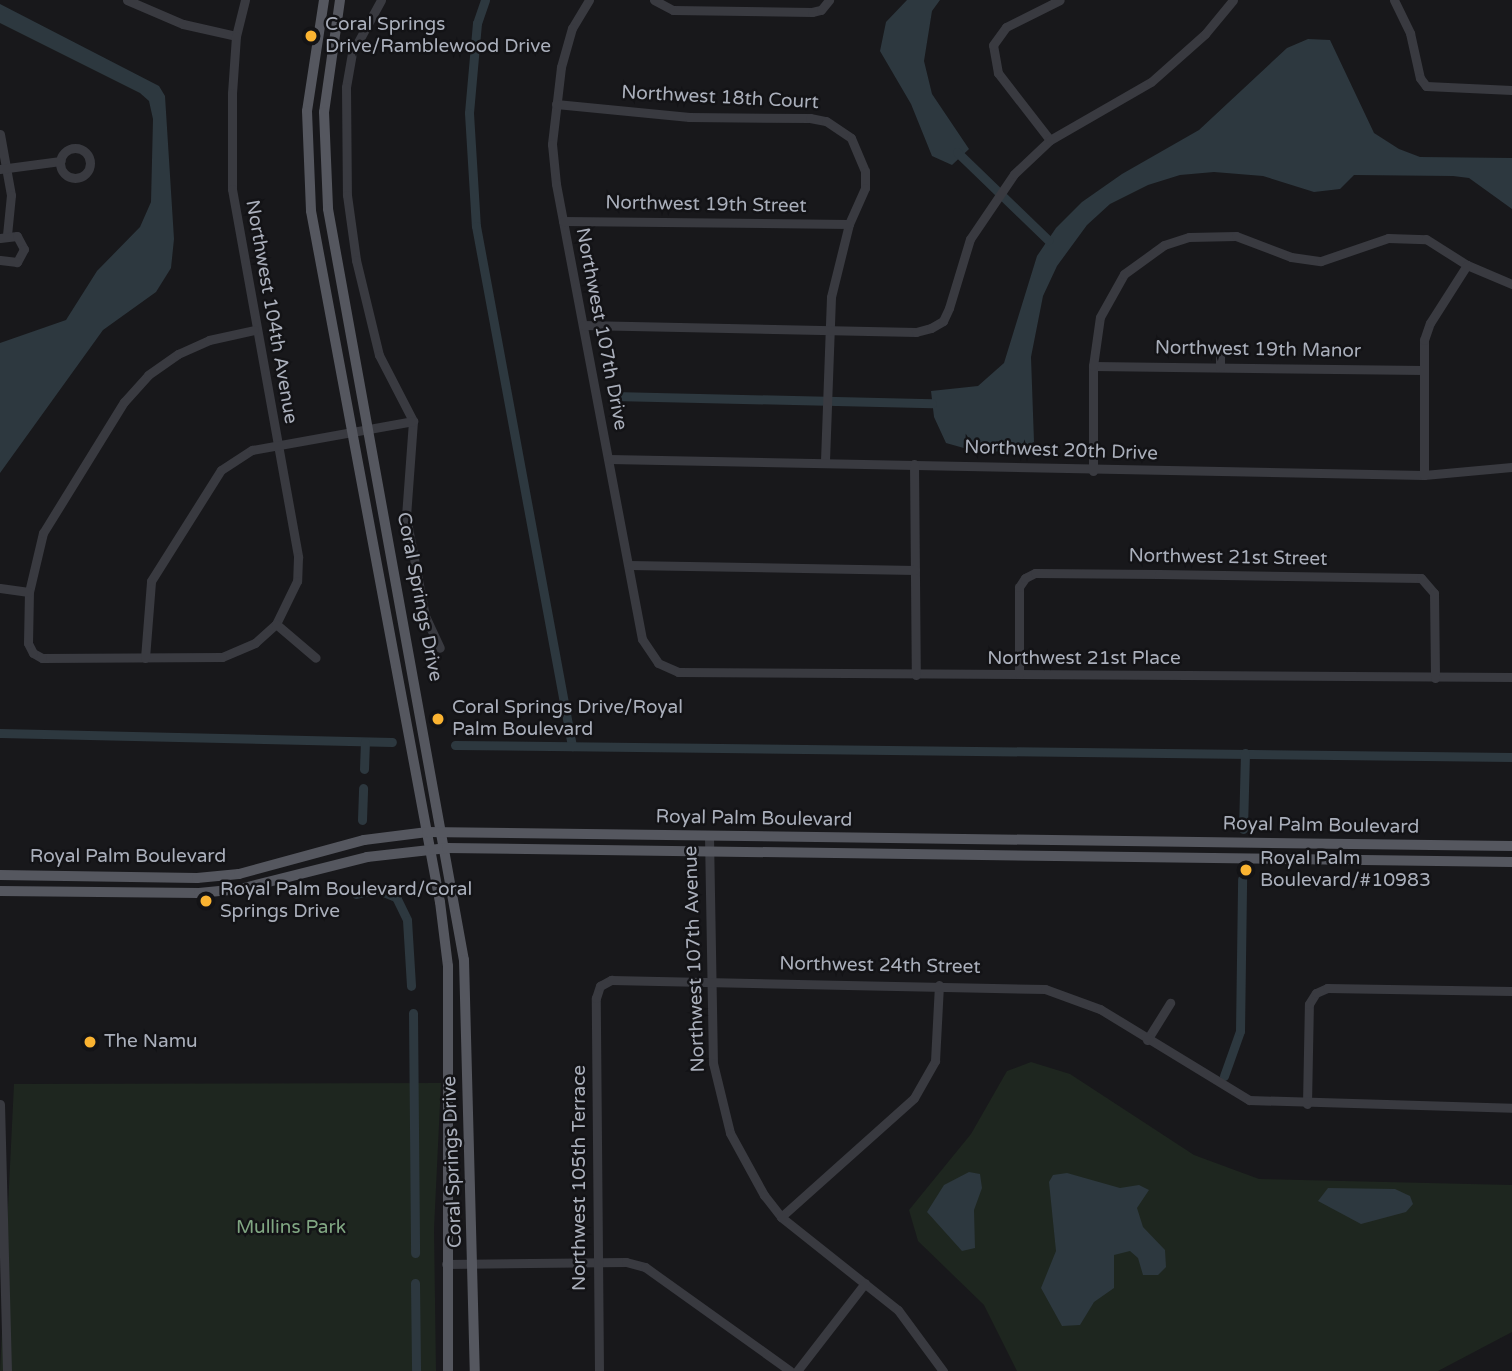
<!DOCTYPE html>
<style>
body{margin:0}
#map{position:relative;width:1512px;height:1371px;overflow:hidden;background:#18181b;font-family:"Varela Round",sans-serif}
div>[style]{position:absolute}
.green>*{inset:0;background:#1e261f}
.water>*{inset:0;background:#2d383f}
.canal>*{height:9px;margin:-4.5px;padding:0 4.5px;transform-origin:4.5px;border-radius:4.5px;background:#2d383f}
.minor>*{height:9px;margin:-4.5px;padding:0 4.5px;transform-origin:4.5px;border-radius:4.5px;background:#393a40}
.minor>.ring{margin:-4.5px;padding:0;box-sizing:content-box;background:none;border:9px solid #393a40;border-radius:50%}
.major>*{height:10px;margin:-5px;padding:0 5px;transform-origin:5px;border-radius:5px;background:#55575f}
.dots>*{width:19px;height:19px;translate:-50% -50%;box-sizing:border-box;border:4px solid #131316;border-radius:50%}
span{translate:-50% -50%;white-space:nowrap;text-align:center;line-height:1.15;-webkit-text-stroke:5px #131316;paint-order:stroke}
.poi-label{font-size:19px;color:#aaafbb}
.left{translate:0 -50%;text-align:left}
.street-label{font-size:19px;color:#aaafbb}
.park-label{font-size:19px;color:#80a682}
</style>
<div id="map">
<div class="green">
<i style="clip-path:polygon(1031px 1062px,1070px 1074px,1194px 1155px,1259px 1179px,1512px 1185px,1512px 1332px,1438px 1371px,1017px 1371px,984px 1305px,918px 1241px,909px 1210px,971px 1134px,1007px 1071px)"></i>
<i style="clip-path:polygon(441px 1083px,434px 1229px,436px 1371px,0 1371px,14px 1084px)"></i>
</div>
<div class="water">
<i style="clip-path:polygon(907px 0,940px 0,932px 11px,924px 61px,932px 94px,969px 149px,952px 165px,932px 156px,911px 104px,880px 51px,886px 22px)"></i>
<i style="clip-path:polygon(0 4px,159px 86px,165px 96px,174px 239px,171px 268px,156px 292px,103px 330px,0 473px,0 343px,66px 320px,97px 271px,140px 227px,151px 202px,153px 119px,149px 101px,140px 93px,0 23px)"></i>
<i style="clip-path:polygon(1308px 39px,1330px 40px,1374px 133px,1399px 149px,1420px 157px,1512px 158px,1512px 209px,1469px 178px,1453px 176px,1354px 175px,1340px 189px,1314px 192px,1263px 176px,1214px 172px,1180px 175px,1148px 185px,1110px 204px,1087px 225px,1057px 266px,1043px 296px,1031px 357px,1034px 442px,1012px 451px,978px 452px,946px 443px,934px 417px,931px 391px,978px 386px,1004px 363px,1037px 256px,1056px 228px,1082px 202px,1122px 174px,1199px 130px,1287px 48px)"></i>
<i style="clip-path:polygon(969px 1172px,980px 1174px,982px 1188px,974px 1210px,975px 1248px,962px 1251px,927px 1212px,944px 1185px)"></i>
<i style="clip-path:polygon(1067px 1173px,1120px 1188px,1139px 1185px,1149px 1190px,1137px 1208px,1143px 1227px,1165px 1250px,1166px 1267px,1158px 1275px,1143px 1275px,1138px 1258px,1130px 1251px,1114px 1255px,1114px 1288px,1094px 1302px,1080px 1325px,1062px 1326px,1041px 1288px,1056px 1251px,1049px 1182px,1053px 1175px)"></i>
<i style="clip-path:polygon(1328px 1188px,1395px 1189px,1410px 1196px,1413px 1204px,1406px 1212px,1361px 1224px,1318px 1201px)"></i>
</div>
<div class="canal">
<i style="left:485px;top:0;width:24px;rotate:109deg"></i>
<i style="left:477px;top:23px;width:90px;rotate:95.1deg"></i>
<i style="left:469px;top:113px;width:113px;rotate:86.5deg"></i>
<i style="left:476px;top:226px;width:529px;rotate:79.54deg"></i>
<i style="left:957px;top:152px;width:127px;rotate:44deg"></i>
<i style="left:613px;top:396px;width:319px;rotate:1.3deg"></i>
<i style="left:0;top:733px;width:392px;rotate:1.3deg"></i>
<i style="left:455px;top:745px;width:1057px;rotate:0.65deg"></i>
<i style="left:364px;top:769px;width:27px;rotate:-88deg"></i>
<i style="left:362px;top:820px;width:32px;rotate:-88deg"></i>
<i style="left:1243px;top:829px;width:76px;rotate:-88.5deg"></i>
<i style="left:356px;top:894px;width:21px;rotate:-14deg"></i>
<i style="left:376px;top:889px;width:22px;rotate:22deg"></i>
<i style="left:396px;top:897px;width:25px;rotate:64deg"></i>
<i style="left:407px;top:920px;width:66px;rotate:86.5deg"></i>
<i style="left:413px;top:1013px;width:240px;rotate:89.5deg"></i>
<i style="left:1224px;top:1076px;width:48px;rotate:-70.4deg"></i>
<i style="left:1240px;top:1031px;width:152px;rotate:-89.2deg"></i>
<i style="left:415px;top:1283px;width:88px;rotate:89.3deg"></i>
</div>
<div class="minor">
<i style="left:127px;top:0;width:61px;rotate:23.2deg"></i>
<i style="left:183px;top:24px;width:54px;rotate:12.8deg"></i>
<i style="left:245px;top:0;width:37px;rotate:104deg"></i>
<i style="left:236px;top:36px;width:57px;rotate:94deg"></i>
<i style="left:232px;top:93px;width:96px;rotate:90deg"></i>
<i style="left:232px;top:189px;width:374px;rotate:79.8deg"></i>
<i style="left:298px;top:557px;width:24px;rotate:92deg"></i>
<i style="left:297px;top:581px;width:48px;rotate:116deg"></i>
<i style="left:276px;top:624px;width:28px;rotate:138deg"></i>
<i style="left:255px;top:643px;width:36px;rotate:157deg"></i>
<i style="left:222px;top:657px;width:180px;rotate:179.7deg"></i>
<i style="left:42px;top:658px;width:10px;rotate:-151deg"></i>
<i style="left:33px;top:653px;width:11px;rotate:-117deg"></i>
<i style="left:28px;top:643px;width:51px;rotate:-88.9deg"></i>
<i style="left:29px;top:592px;width:61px;rotate:-76.7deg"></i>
<i style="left:43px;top:533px;width:154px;rotate:-58.3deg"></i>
<i style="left:124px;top:402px;width:36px;rotate:-48deg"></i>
<i style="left:148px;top:375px;width:37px;rotate:-35deg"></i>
<i style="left:178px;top:354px;width:34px;rotate:-24deg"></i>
<i style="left:209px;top:340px;width:46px;rotate:-12.5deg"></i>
<i style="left:381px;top:0;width:60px;rotate:118.7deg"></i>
<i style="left:352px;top:53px;width:35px;rotate:100deg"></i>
<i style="left:346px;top:87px;width:108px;rotate:89.5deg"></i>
<i style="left:347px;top:195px;width:66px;rotate:82.1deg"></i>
<i style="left:356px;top:260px;width:98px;rotate:76.4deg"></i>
<i style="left:379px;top:355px;width:74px;rotate:62.7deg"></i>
<i style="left:413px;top:421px;width:96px;rotate:94.2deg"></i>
<i style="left:406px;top:517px;width:101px;rotate:79.1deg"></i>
<i style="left:425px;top:616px;width:35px;rotate:65deg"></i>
<i style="left:589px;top:0;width:33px;rotate:121deg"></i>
<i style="left:572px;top:28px;width:41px;rotate:105.8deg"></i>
<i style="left:561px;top:67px;width:78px;rotate:96.7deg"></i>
<i style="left:552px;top:144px;width:40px;rotate:84.3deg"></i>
<i style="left:556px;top:184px;width:463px;rotate:79.3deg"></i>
<i style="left:642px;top:639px;width:29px;rotate:56deg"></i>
<i style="left:658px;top:663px;width:22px;rotate:24deg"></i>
<i style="left:678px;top:672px;width:834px;rotate:0.34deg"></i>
<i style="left:654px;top:0;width:21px;rotate:28deg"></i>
<i style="left:673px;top:10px;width:139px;rotate:0.8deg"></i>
<i style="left:812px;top:12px;width:9px;rotate:-13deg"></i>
<i style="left:821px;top:10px;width:13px;rotate:-51deg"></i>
<i style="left:1394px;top:0;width:37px;rotate:64deg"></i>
<i style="left:1410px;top:33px;width:46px;rotate:77.5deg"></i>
<i style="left:1420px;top:78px;width:10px;rotate:53deg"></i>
<i style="left:1426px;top:86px;width:86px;rotate:2.7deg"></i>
<i style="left:556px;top:104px;width:134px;rotate:5.6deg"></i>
<i style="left:689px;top:117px;width:121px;rotate:0.5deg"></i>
<i style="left:810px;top:118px;width:16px;rotate:11deg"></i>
<i style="left:826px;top:121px;width:30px;rotate:34deg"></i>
<i style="left:851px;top:138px;width:36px;rotate:67deg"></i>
<i style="left:865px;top:171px;width:17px;rotate:90deg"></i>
<i style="left:865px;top:188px;width:39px;rotate:114deg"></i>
<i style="left:849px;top:224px;width:75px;rotate:103.9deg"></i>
<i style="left:831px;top:297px;width:165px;rotate:92.1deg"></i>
<i style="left:0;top:134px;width:62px;rotate:79.8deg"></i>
<i style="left:11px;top:195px;width:40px;rotate:95.7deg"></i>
<i style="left:1050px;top:140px;width:85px;rotate:-127.8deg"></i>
<i style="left:998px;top:73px;width:28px;rotate:-100deg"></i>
<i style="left:993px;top:45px;width:22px;rotate:-54deg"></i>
<i style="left:1006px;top:27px;width:60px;rotate:-26.6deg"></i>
<i class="ring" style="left:60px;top:148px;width:21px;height:21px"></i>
<i style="left:0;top:169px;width:61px;rotate:-7.6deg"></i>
<i style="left:563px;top:221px;width:286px;rotate:0.6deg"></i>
<i style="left:0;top:238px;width:17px;rotate:-7deg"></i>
<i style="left:17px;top:236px;width:15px;rotate:62deg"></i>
<i style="left:24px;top:249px;width:15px;rotate:118deg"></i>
<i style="left:17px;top:262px;width:17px;rotate:-173deg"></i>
<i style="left:583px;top:325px;width:333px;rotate:1.2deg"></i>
<i style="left:916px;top:332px;width:16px;rotate:-15deg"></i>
<i style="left:931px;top:328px;width:14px;rotate:-30deg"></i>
<i style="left:943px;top:321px;width:14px;rotate:-65deg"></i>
<i style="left:949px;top:308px;width:72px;rotate:-73.1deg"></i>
<i style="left:970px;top:239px;width:78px;rotate:-55.9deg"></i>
<i style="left:1014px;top:174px;width:50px;rotate:-43.4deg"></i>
<i style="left:1050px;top:140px;width:116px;rotate:-29.9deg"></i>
<i style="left:1151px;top:82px;width:72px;rotate:-41.6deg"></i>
<i style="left:1205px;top:34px;width:44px;rotate:-50.5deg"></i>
<i style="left:1093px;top:366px;width:330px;rotate:0.7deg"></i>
<i style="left:1220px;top:367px;width:20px;rotate:-90deg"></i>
<i style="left:609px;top:459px;width:815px;rotate:1.12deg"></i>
<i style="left:1424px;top:475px;width:88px;rotate:-5.2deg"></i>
<i style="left:914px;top:464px;width:211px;rotate:89.5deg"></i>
<i style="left:1093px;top:471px;width:105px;rotate:-90deg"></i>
<i style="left:1093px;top:366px;width:49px;rotate:-81.9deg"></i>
<i style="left:1100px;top:317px;width:49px;rotate:-60.8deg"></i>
<i style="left:1124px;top:274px;width:49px;rotate:-35.9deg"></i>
<i style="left:1164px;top:245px;width:26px;rotate:-18deg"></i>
<i style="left:1189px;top:237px;width:47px;rotate:-1.2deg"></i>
<i style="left:1236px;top:236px;width:59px;rotate:20.9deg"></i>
<i style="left:1291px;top:257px;width:30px;rotate:8deg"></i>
<i style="left:1321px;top:261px;width:71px;rotate:-18.9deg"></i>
<i style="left:1388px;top:238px;width:38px;rotate:2deg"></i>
<i style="left:1426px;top:239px;width:49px;rotate:32.4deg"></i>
<i style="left:1467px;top:265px;width:49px;rotate:22.9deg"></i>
<i style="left:1424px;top:475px;width:135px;rotate:-90deg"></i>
<i style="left:1424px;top:340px;width:18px;rotate:-71deg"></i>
<i style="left:1430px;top:323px;width:69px;rotate:-57.5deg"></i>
<i style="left:629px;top:565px;width:286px;rotate:1deg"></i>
<i style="left:0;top:588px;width:29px;rotate:8deg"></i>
<i style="left:276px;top:624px;width:52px;rotate:40.4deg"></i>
<i style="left:145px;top:658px;width:77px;rotate:-85.5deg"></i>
<i style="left:151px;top:581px;width:131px;rotate:-57.8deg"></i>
<i style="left:221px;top:470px;width:37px;rotate:-33deg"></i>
<i style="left:252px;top:450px;width:164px;rotate:-10.2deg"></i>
<i style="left:1019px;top:674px;width:87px;rotate:-90deg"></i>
<i style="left:1019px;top:587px;width:11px;rotate:-56deg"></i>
<i style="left:1025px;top:578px;width:11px;rotate:-27deg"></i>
<i style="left:1035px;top:573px;width:124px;rotate:0.5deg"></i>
<i style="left:1159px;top:574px;width:262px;rotate:0.9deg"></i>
<i style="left:1421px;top:578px;width:20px;rotate:49deg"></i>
<i style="left:1434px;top:593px;width:85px;rotate:89.3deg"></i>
<i style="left:709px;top:836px;width:227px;rotate:89deg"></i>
<i style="left:713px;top:1063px;width:72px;rotate:76.3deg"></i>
<i style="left:730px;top:1133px;width:71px;rotate:61.3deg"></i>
<i style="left:764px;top:1195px;width:28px;rotate:52deg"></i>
<i style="left:781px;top:1217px;width:149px;rotate:38.5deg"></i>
<i style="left:898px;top:1310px;width:76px;rotate:53.6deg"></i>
<i style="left:1147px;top:1040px;width:44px;rotate:-58.1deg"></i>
<i style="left:0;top:1104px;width:267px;rotate:88.5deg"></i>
<i style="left:1307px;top:1104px;width:100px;rotate:-88.9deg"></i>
<i style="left:1309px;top:1004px;width:13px;rotate:-58deg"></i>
<i style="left:1316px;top:993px;width:12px;rotate:-24deg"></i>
<i style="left:1327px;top:988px;width:185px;rotate:0.9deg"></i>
<i style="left:781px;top:1217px;width:178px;rotate:-41.8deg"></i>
<i style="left:914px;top:1098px;width:43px;rotate:-60.4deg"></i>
<i style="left:935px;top:1061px;width:76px;rotate:-87deg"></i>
<i style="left:446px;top:1264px;width:180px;rotate:-0.6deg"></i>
<i style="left:626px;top:1262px;width:20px;rotate:15deg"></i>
<i style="left:645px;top:1267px;width:178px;rotate:35.6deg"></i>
<i style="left:599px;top:1371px;width:373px;rotate:-90.5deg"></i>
<i style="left:596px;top:998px;width:13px;rotate:-72deg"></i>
<i style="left:600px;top:986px;width:13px;rotate:-29deg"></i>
<i style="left:611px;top:980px;width:434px;rotate:1.2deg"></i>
<i style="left:1045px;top:989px;width:59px;rotate:20deg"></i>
<i style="left:1100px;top:1009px;width:175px;rotate:31.4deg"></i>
<i style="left:1249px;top:1100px;width:263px;rotate:1.7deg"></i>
<i style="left:797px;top:1371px;width:111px;rotate:-52.3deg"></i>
</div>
<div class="major">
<i style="left:324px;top:0;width:112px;rotate:98.7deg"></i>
<i style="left:307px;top:111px;width:100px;rotate:87.7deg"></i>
<i style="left:311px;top:211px;width:703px;rotate:79.43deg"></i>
<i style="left:440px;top:902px;width:64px;rotate:82.9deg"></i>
<i style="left:448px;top:966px;width:405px;rotate:90deg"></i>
<i style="left:340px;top:0;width:113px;rotate:98.1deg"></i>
<i style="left:324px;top:112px;width:97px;rotate:87.6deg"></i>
<i style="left:328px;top:209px;width:763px;rotate:79.74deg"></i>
<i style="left:464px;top:960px;width:411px;rotate:88.5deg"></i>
<i style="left:0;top:875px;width:197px;rotate:0.9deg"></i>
<i style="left:197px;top:878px;width:42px;rotate:-5.4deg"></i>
<i style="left:239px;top:874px;width:130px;rotate:-15.2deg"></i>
<i style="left:364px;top:840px;width:64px;rotate:-7.2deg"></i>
<i style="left:427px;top:832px;width:1085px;rotate:0.74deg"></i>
<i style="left:0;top:891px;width:199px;rotate:0.6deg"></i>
<i style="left:199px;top:893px;width:41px;rotate:-5.6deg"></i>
<i style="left:240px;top:889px;width:131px;rotate:-14.1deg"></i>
<i style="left:367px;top:857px;width:81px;rotate:-6.4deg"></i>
<i style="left:447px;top:848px;width:1065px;rotate:0.75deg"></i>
</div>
<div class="dots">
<i style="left:311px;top:36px;background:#fab331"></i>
<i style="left:438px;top:719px;background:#fab331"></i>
<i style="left:1246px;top:870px;background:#fab331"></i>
<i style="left:206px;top:901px;background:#fab331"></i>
<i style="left:90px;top:1042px;background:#fab331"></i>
</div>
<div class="poi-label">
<span class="left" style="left:325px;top:36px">Coral Springs<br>Drive/Ramblewood Drive</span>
<span class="left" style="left:452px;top:719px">Coral Springs Drive/Royal<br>Palm Boulevard</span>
<span class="left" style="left:1260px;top:870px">Royal Palm<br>Boulevard/#10983</span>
<span class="left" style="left:220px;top:901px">Royal Palm Boulevard/Coral<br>Springs Drive</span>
<span class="left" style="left:104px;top:1042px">The Namu</span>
</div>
<div class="street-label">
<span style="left:720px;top:98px;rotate:3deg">Northwest 18th Court</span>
<span style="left:706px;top:205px;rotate:1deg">Northwest 19th Street</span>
<span style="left:271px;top:312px;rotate:80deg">Northwest 104th Avenue</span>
<span style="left:601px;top:329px;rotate:79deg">Northwest 107th Drive</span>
<span style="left:1258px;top:350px;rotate:1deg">Northwest 19th Manor</span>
<span style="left:1061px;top:451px;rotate:2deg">Northwest 20th Drive</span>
<span style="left:1228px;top:558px;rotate:1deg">Northwest 21st Street</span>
<span style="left:419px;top:597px;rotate:79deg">Coral Springs Drive</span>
<span style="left:1084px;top:659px">Northwest 21st Place</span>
<span style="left:754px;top:819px;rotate:1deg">Royal Palm Boulevard</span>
<span style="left:1321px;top:826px;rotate:1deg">Royal Palm Boulevard</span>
<span style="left:128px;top:857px">Royal Palm Boulevard</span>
<span style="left:695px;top:959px;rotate:-92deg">Northwest 107th Avenue</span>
<span style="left:880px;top:966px;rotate:1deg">Northwest 24th Street</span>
<span style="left:453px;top:1162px;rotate:-92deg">Coral Springs Drive</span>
<span style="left:580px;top:1178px;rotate:-90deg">Northwest 105th Terrace</span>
</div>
<div class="park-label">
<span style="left:291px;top:1228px">Mullins Park</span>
</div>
</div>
